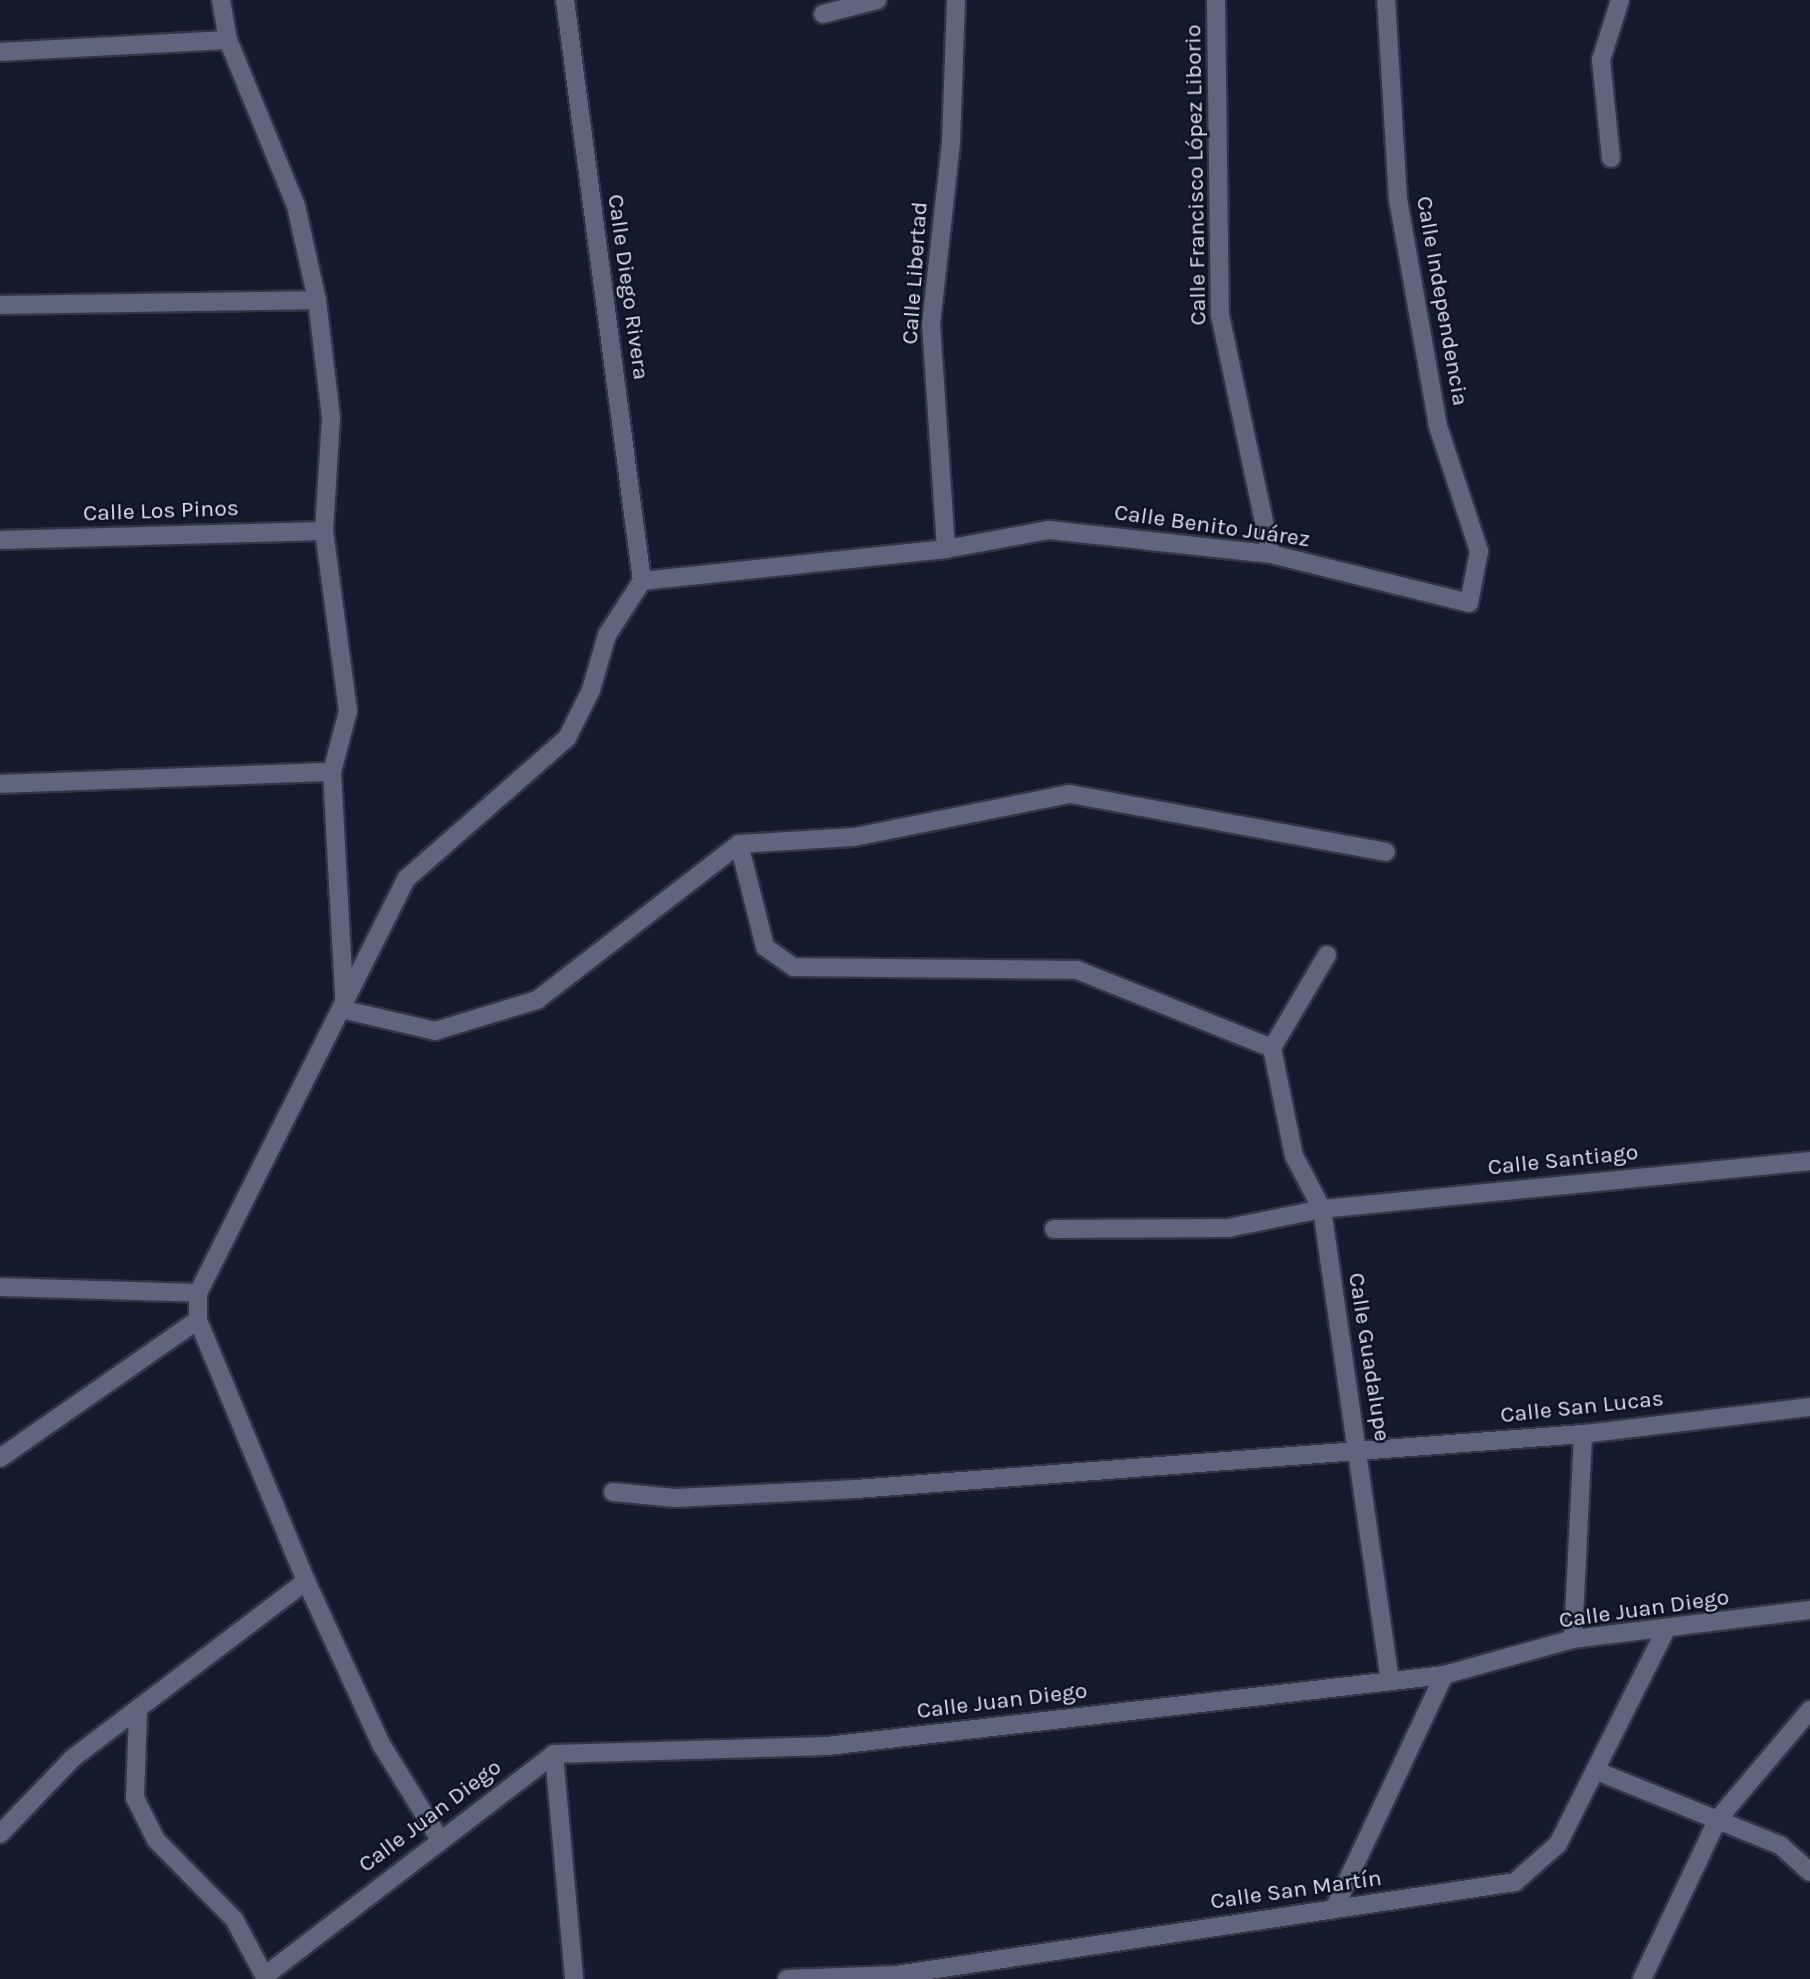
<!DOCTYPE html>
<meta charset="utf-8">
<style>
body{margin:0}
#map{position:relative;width:1810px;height:1979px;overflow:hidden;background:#151a2e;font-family:Karla,sans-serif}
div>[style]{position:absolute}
.roads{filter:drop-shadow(2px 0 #333545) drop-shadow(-2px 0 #333545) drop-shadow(0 2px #333545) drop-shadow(0 -2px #333545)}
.street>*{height:18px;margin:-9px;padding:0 9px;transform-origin:9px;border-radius:9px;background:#5e657c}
span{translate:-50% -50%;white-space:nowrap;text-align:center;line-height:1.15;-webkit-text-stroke:5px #0d1123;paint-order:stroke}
.street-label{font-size:23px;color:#dce1ee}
</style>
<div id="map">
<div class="roads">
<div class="street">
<i style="left:221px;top:0;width:41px;rotate:80.1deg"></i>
<i style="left:228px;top:40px;width:179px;rotate:67.7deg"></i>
<i style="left:296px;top:206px;width:96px;rotate:77.4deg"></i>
<i style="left:317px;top:300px;width:118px;rotate:83.2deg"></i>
<i style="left:331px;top:417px;width:114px;rotate:93.5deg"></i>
<i style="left:324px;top:531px;width:182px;rotate:82.4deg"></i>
<i style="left:348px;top:711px;width:63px;rotate:104.7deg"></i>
<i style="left:332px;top:772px;width:238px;rotate:86.9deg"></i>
<i style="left:345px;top:1010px;width:92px;rotate:13.1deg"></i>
<i style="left:435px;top:1031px;width:107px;rotate:-16.9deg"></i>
<i style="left:537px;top:1000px;width:255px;rotate:-37.7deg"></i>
<i style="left:739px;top:844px;width:115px;rotate:-3.5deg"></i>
<i style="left:854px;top:837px;width:220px;rotate:-11.3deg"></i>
<i style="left:1070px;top:794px;width:321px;rotate:10.4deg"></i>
<i style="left:565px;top:0;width:586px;rotate:82.45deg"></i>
<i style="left:1216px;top:0;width:315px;rotate:89.3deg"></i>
<i style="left:1220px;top:315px;width:244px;rotate:78deg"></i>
<i style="left:823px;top:14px;width:56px;rotate:-14.5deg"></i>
<i style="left:0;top:52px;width:228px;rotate:-3deg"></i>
<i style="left:1611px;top:158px;width:99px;rotate:-95.8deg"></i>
<i style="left:1601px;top:60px;width:63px;rotate:-72.4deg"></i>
<i style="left:0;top:305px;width:317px;rotate:-0.9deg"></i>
<i style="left:0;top:540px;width:324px;rotate:-1.6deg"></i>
<i style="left:946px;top:549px;width:225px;rotate:-93.8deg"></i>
<i style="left:931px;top:324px;width:182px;rotate:-83.7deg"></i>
<i style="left:951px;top:143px;width:143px;rotate:-88deg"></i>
<i style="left:642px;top:581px;width:306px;rotate:-6deg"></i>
<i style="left:946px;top:549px;width:105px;rotate:-10.5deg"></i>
<i style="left:1049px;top:530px;width:223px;rotate:6.2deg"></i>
<i style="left:1271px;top:554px;width:204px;rotate:13.9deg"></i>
<i style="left:1469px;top:603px;width:53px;rotate:-79.1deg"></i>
<i style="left:1479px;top:551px;width:132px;rotate:-108.2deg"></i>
<i style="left:1438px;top:426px;width:230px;rotate:-100deg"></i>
<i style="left:1398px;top:200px;width:200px;rotate:-93.4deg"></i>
<i style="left:0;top:784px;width:332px;rotate:-2.1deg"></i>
<i style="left:739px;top:844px;width:106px;rotate:75.8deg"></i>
<i style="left:765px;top:947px;width:35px;rotate:35deg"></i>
<i style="left:794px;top:967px;width:283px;rotate:0.6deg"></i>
<i style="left:1077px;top:970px;width:210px;rotate:21.8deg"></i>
<i style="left:1272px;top:1048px;width:110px;rotate:78.5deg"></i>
<i style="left:1294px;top:1156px;width:60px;rotate:62.2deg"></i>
<i style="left:1322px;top:1209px;width:477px;rotate:81.8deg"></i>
<i style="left:1272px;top:1048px;width:108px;rotate:-59.4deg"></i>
<i style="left:1054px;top:1229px;width:174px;rotate:-0.3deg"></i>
<i style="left:1228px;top:1228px;width:96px;rotate:-11.4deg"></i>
<i style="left:1322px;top:1209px;width:490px;rotate:-5.6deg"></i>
<i style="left:0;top:1287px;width:198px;rotate:1.7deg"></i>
<i style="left:0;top:1458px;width:241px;rotate:-34.9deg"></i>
<i style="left:613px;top:1492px;width:63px;rotate:5.4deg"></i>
<i style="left:676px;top:1498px;width:180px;rotate:-2.9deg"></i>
<i style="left:856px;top:1489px;width:729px;rotate:-4.33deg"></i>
<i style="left:1583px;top:1434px;width:229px;rotate:-6.8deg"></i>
<i style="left:1573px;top:1639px;width:205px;rotate:-87.2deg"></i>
<i style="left:138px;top:1712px;width:86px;rotate:92deg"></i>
<i style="left:135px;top:1798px;width:47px;rotate:63.4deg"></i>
<i style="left:156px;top:1840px;width:111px;rotate:45.4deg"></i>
<i style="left:234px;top:1919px;width:68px;rotate:61.9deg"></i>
<i style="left:554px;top:1754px;width:226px;rotate:84.9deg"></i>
<i style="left:1599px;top:1772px;width:195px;rotate:22deg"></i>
<i style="left:1780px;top:1845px;width:40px;rotate:42deg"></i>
<i style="left:0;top:1834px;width:105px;rotate:-46.2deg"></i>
<i style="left:73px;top:1758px;width:293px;rotate:-37.2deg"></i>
<i style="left:439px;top:1838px;width:110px;rotate:-121.7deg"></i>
<i style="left:381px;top:1744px;width:179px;rotate:-114.7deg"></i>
<i style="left:306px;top:1581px;width:282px;rotate:-112.5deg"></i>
<i style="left:198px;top:1320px;width:27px;rotate:-90deg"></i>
<i style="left:198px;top:1293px;width:465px;rotate:-63.3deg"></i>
<i style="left:407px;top:878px;width:213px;rotate:-41.2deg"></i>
<i style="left:567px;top:738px;width:54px;rotate:-63.4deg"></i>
<i style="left:591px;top:690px;width:57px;rotate:-73.8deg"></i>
<i style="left:607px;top:635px;width:64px;rotate:-57.1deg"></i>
<i style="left:1334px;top:1909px;width:259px;rotate:-64.8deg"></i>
<i style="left:266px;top:1975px;width:363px;rotate:-37.5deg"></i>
<i style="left:554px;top:1754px;width:273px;rotate:-1.7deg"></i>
<i style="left:827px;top:1746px;width:621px;rotate:-6.56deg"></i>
<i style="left:1444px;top:1675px;width:134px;rotate:-15.6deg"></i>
<i style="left:1573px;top:1639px;width:239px;rotate:-7deg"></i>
<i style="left:787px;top:1979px;width:109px;rotate:-2.1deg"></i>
<i style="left:896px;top:1975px;width:626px;rotate:-8.54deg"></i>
<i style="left:1515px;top:1882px;width:57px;rotate:-41.5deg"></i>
<i style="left:1558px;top:1844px;width:241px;rotate:-63.3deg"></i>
<i style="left:1642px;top:1979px;width:177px;rotate:-64.6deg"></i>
<i style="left:1718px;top:1819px;width:143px;rotate:-49.8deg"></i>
</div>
</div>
<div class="street-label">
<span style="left:1196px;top:175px;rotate:-91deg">Calle Francisco López Liborio</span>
<span style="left:915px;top:273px;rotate:-86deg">Calle Libertad</span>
<span style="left:628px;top:287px;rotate:82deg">Calle Diego Rivera</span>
<span style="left:1442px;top:301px;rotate:80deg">Calle Independencia</span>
<span style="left:161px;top:511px;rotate:-2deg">Calle Los Pinos</span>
<span style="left:1212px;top:526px;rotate:8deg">Calle Benito Juárez</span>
<span style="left:1563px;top:1160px;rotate:-6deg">Calle Santiago</span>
<span style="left:1369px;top:1357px;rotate:81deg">Calle Guadalupe</span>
<span style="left:1582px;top:1407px;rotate:-6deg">Calle San Lucas</span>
<span style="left:1644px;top:1609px;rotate:-8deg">Calle Juan Diego</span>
<span style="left:1002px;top:1701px;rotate:-7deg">Calle Juan Diego</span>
<span style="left:430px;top:1816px;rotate:-37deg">Calle Juan Diego</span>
<span style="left:1296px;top:1890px;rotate:-8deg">Calle San Martín</span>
</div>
</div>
